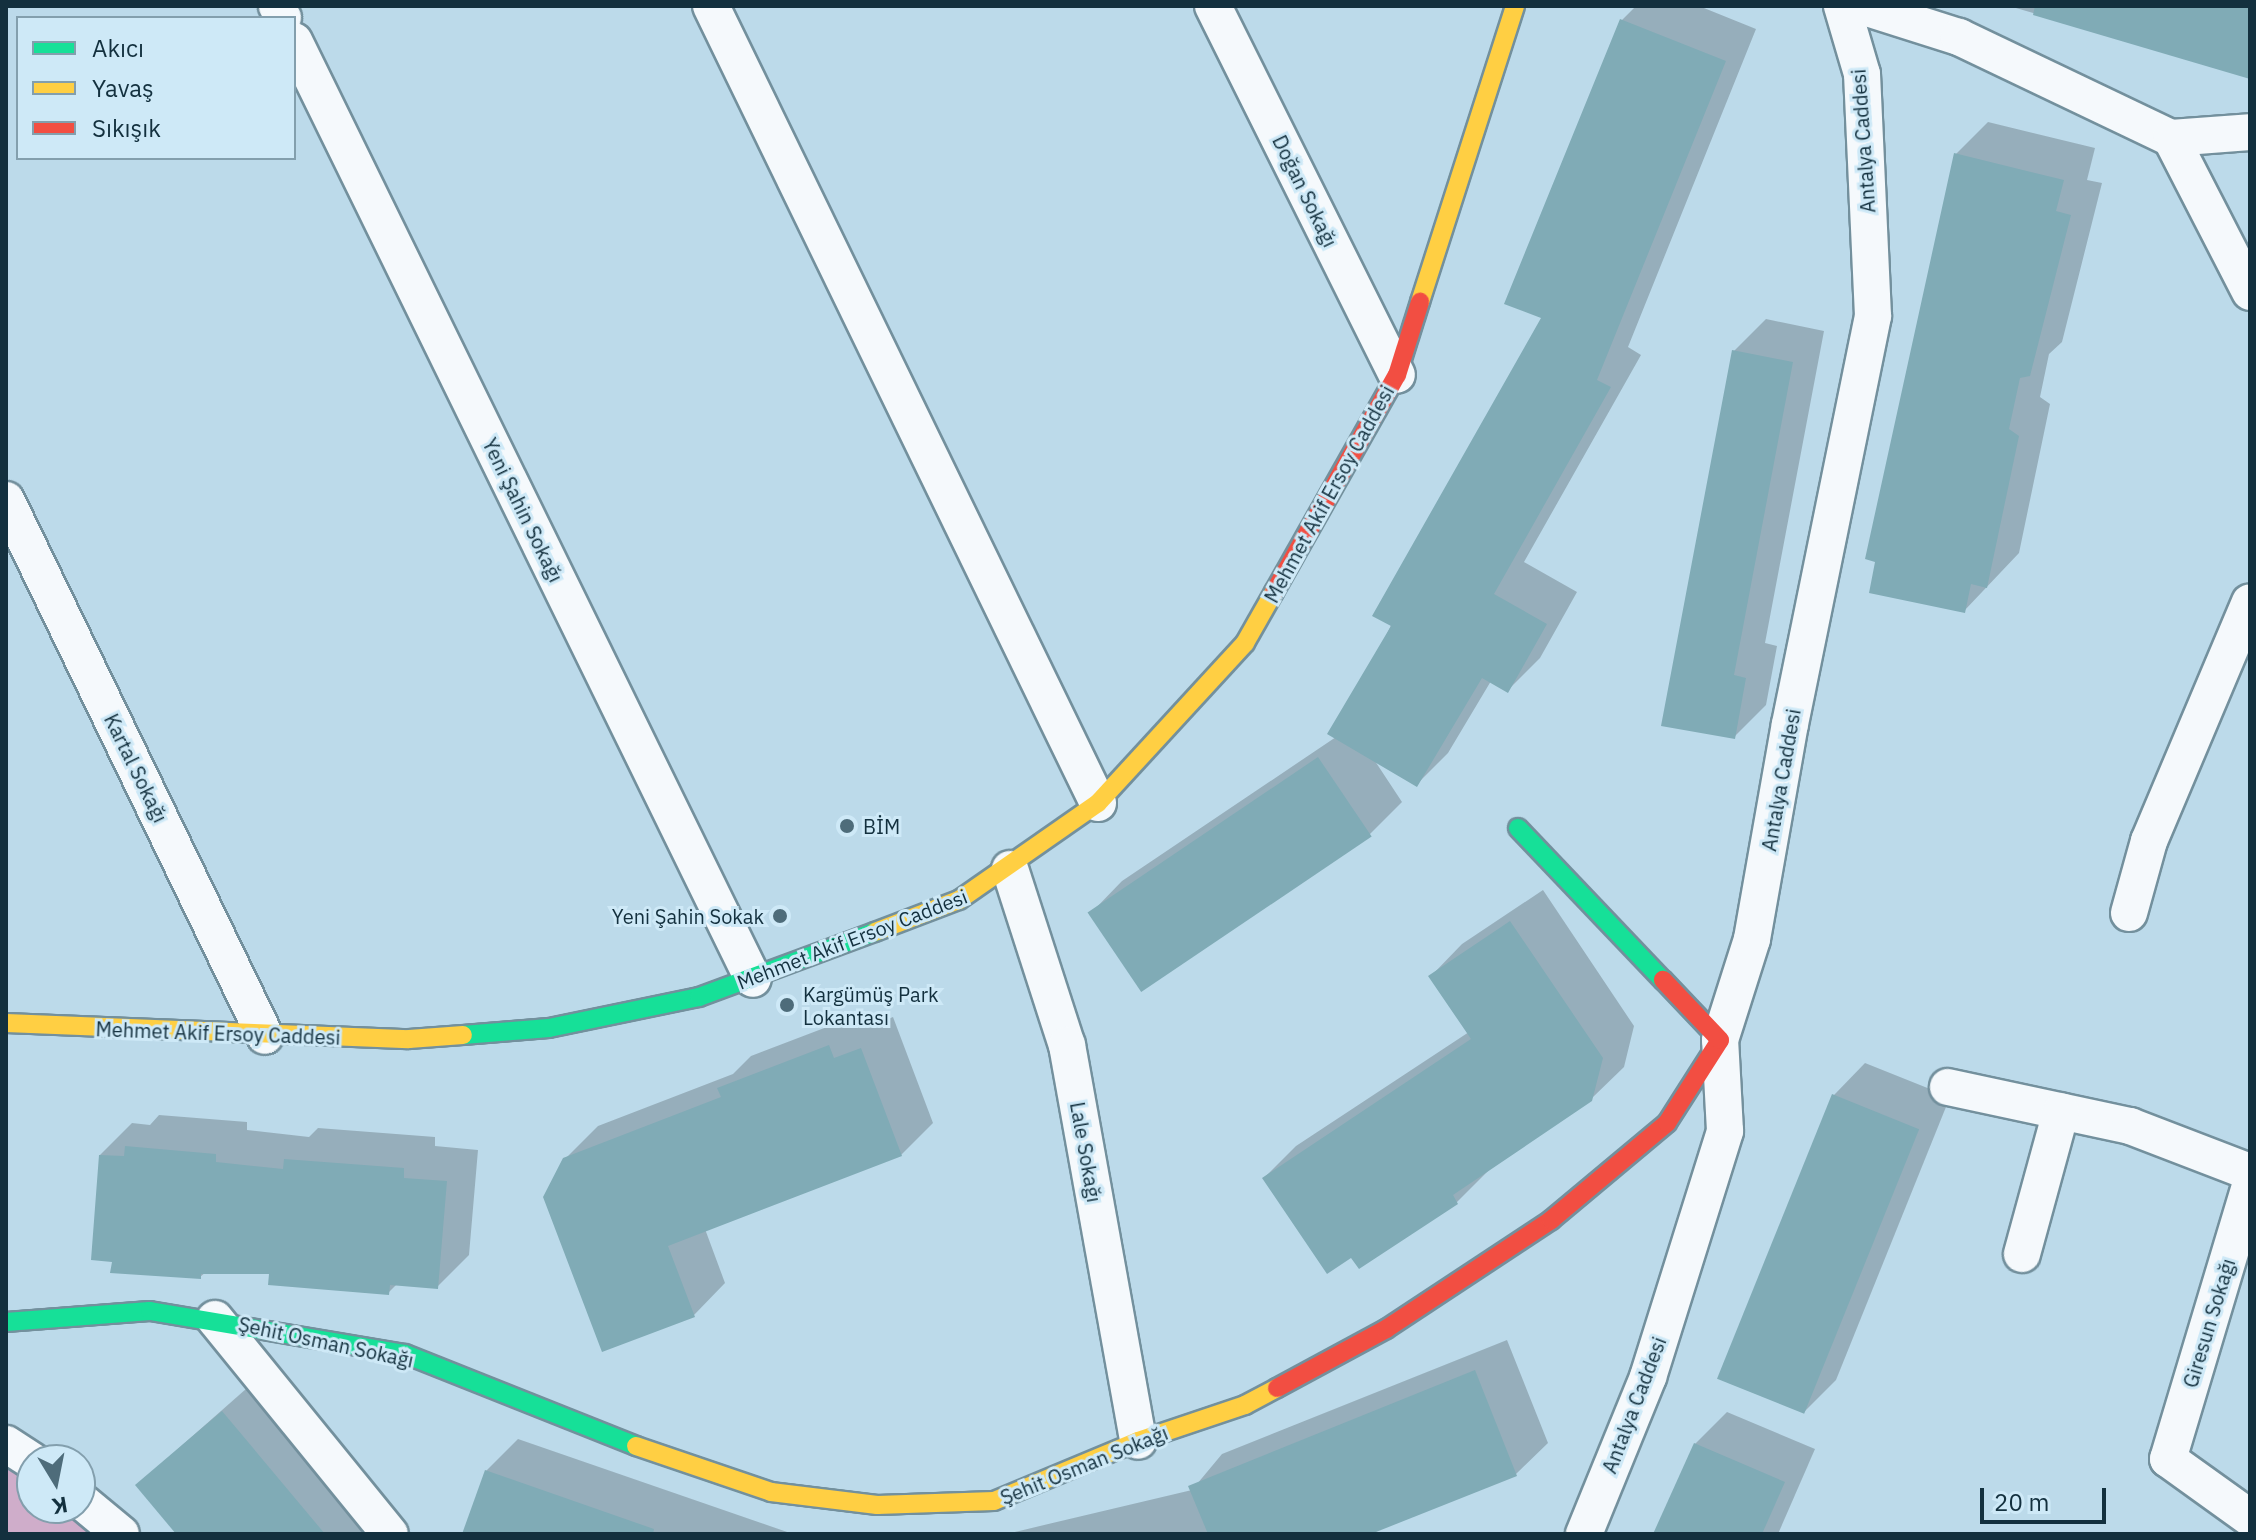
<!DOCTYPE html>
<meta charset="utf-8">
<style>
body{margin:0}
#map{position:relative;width:2256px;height:1540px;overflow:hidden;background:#bcdaea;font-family:"IBM Plex Sans",sans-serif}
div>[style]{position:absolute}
.green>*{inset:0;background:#cfadca}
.shadow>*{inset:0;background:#0003}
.building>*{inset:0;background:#80abb6;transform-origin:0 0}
.roads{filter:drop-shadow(2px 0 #73909d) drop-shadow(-2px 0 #73909d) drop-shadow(0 2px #73909d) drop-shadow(0 -2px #73909d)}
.street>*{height:36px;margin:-18px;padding:0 18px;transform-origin:18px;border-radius:18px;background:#f5f9fc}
.fast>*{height:18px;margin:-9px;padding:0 9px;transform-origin:9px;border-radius:9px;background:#16e098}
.slow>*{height:18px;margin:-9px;padding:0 9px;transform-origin:9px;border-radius:9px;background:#ffcf43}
.jam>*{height:18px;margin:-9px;padding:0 9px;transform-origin:9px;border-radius:9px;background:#f24e42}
.dots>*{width:22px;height:22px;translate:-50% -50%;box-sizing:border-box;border:4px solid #cee9f7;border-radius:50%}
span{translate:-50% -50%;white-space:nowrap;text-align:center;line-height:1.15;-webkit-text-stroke:6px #cee9f7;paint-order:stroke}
.street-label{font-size:20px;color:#13303e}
.poi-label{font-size:20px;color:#13303e}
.left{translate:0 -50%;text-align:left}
.right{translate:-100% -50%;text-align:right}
.frame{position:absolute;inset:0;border:8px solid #13303e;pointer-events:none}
.legend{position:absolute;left:16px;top:16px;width:280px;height:144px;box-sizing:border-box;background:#cee9f7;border:2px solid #839fad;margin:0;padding:10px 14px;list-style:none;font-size:24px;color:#13303e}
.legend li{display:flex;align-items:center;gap:16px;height:40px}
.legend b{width:40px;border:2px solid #839fad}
.north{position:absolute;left:16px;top:1444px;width:80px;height:80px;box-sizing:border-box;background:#cee9f7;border:2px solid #839fad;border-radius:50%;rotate:170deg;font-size:22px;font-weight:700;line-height:32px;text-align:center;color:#13303e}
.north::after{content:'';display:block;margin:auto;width:28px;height:36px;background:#4e6c7a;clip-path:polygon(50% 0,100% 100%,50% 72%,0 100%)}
.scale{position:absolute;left:1980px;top:1488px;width:126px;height:36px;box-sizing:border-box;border:4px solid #13303e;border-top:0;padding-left:10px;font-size:24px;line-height:28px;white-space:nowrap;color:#13303e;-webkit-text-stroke:6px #cee9f7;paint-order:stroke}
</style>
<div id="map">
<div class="green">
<i style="clip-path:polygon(6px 1458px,32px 1477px,32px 1508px,75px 1508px,110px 1534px,6px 1534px)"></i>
</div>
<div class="shadow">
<i style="clip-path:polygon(1636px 6px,1699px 6px,1756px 29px,1628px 347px,1641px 355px,1524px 562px,1577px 592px,1540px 658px,1508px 690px,1491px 681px,1448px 753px,1417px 784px,1373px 758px,1402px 802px,1370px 834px,1091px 913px,1122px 881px,1336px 737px,1543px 317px,1622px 20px)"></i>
<i style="clip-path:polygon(2009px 6px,2250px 6px,2250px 76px)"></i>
<i style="clip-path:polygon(1988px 122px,2095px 148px,2087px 180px,2102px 183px,2062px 342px,2049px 354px,2040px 397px,2050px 404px,2019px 553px,1964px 611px,1956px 154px)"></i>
<i style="clip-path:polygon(1766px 319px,1824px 331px,1765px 643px,1777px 646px,1766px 705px,1734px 737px,1663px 725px,1734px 351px)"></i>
<i style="clip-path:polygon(1543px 890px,1634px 1026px,1624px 1067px,1591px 1099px,1489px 1170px,1457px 1202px,1351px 1255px,1264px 1178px,1296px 1146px,1469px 1032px,1431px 976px,1462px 944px)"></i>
<i style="clip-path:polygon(861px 1014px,866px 1028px,893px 1017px,933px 1123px,901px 1155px,705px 1229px,725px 1283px,694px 1315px,565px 1159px,598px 1126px,733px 1074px,751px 1056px)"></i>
<i style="clip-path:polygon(1865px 1063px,1950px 1097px,1836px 1380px,1804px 1412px,1834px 1095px)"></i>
<i style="clip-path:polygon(159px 1115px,247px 1122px,247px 1130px,309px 1137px,318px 1128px,435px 1137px,435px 1146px,478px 1150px,469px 1255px,437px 1287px,398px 1283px,388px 1293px,271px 1272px,206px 1272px,200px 1277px,114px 1260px,100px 1155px,132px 1123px,150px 1125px)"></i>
<i style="clip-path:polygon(1507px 1340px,1548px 1443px,1516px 1474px,1367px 1534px,1006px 1534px,1192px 1490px,1222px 1454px)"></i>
<i style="clip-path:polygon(255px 1381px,383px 1534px,179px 1534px,137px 1485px)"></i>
<i style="clip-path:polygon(1727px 1412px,1815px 1449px,1778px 1534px,1655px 1534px,1695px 1444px)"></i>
<i style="clip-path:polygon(518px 1439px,793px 1534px,464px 1534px,486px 1471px)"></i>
</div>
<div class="building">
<i style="clip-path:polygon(2035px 6px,2250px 6px,2250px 79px,2033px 15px)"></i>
<i style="clip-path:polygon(1620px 19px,1726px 61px,1597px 380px,1611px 387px,1494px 594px,1547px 624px,1508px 693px,1482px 678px,1417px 787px,1327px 734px,1391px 626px,1372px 616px,1541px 318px,1504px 304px)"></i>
<i style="clip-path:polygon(1954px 153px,2064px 180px,2056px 211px,2071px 215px,2030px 376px,2020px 378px,2009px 429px,2019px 436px,1987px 588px,1971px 584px,1965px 613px,1869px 593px,1875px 562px,1865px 559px)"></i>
<i style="clip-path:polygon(1732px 350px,1793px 362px,1734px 675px,1746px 678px,1735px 739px,1661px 726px)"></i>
<i style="left:1318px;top:757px;width:96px;height:278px;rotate:56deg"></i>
<i style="clip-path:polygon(1510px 921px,1603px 1058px,1592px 1101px,1453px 1195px,1458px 1204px,1359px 1269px,1351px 1258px,1327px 1274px,1262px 1178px,1471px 1039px,1428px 976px)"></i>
<i style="clip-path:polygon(829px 1045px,834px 1058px,861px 1048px,902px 1156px,668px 1246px,695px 1317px,602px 1352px,543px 1197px,563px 1158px,721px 1097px,717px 1088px)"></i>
<i style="left:1832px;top:1094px;width:94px;height:307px;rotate:22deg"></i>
<i style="clip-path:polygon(125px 1146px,216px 1154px,216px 1162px,283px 1169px,284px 1159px,404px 1168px,404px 1178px,447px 1181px,438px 1289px,390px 1285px,389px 1295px,268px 1285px,269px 1274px,201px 1274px,201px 1279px,110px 1273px,112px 1262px,91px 1260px,99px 1155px,124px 1156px)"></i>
<i style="clip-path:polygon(1475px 1370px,1517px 1476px,1371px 1534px,1208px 1534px,1188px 1486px)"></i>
<i style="clip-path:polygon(222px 1411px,325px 1534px,176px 1534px,135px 1485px)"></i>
<i style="clip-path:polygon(1694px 1443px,1785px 1482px,1762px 1534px,1653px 1534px)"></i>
<i style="clip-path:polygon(485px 1470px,654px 1529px,653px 1534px,462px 1534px)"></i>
</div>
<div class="roads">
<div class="street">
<i style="left:277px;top:6px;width:13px;rotate:63deg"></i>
<i style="left:711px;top:6px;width:886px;rotate:64.1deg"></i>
<i style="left:1213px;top:6px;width:412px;rotate:63.5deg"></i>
<i style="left:1861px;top:6px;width:103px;rotate:17.6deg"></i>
<i style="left:1959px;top:37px;width:235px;rotate:25.5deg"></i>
<i style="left:294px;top:41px;width:1044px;rotate:63.93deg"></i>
<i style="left:2171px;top:138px;width:173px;rotate:62.8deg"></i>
<i style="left:2171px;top:138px;width:79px;rotate:-4.3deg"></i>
<i style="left:6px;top:500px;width:595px;rotate:64.21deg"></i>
<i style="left:1010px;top:869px;width:185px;rotate:72.1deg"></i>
<i style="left:1067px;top:1045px;width:402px;rotate:79.8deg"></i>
<i style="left:2129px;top:913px;width:75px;rotate:-74.5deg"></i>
<i style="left:2149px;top:841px;width:259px;rotate:-67.1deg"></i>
<i style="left:1948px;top:1087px;width:186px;rotate:12.1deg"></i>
<i style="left:2130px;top:1126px;width:129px;rotate:21deg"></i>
<i style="left:2250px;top:1186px;width:285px;rotate:106.7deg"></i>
<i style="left:2168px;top:1459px;width:101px;rotate:35.7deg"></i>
<i style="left:2022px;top:1254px;width:148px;rotate:-74.7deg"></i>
<i style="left:215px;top:1319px;width:277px;rotate:50.9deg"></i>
<i style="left:6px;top:1444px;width:31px;rotate:33deg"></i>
<i style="left:80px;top:1500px;width:53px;rotate:39.7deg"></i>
<i style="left:1584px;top:1534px;width:170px;rotate:-67.8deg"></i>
<i style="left:1648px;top:1377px;width:258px;rotate:-72.6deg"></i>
<i style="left:1725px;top:1131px;width:91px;rotate:-93.1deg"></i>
<i style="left:1720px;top:1040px;width:106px;rotate:-72.4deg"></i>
<i style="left:1752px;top:939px;width:218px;rotate:-80deg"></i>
<i style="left:1790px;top:724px;width:416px;rotate:-78.5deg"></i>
<i style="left:1873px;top:316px;width:242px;rotate:-92.6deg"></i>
<i style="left:1862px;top:74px;width:71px;rotate:-106.4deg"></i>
</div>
<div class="fast">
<i style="left:1518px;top:828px;width:210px;rotate:46.4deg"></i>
<i style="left:463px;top:1035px;width:86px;rotate:-4.7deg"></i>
<i style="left:549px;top:1028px;width:153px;rotate:-11.7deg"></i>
<i style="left:699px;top:997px;width:188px;rotate:-20.3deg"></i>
<i style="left:6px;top:1322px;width:144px;rotate:-4.4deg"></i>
<i style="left:150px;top:1311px;width:259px;rotate:9.6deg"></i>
<i style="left:405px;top:1354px;width:249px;rotate:21.7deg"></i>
</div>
<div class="slow">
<i style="left:1420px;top:302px;width:311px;rotate:-72.2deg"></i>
<i style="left:875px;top:932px;width:90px;rotate:-20.9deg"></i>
<i style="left:959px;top:900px;width:169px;rotate:-34.9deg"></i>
<i style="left:1098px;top:803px;width:217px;rotate:-47.4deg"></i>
<i style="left:1245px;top:643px;width:59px;rotate:-60.4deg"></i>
<i style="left:6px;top:1023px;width:403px;rotate:2.3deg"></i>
<i style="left:409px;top:1039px;width:54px;rotate:-4.2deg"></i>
<i style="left:636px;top:1446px;width:143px;rotate:18.8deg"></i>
<i style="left:771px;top:1492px;width:107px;rotate:7deg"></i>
<i style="left:877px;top:1505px;width:117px;rotate:-2deg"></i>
<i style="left:994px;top:1501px;width:156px;rotate:-22.6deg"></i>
<i style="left:1138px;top:1441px;width:113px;rotate:-18.6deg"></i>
<i style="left:1245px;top:1405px;width:36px;rotate:-28deg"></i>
</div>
<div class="jam">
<i style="left:1274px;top:592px;width:249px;rotate:-60.5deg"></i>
<i style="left:1397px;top:375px;width:77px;rotate:-72.5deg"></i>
<i style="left:1277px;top:1388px;width:124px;rotate:-28.4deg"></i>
<i style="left:1386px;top:1329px;width:198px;rotate:-33.4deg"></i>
<i style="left:1551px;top:1220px;width:151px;rotate:-39.9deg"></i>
<i style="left:1667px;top:1123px;width:98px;rotate:-57.4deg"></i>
<i style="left:1720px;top:1040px;width:83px;rotate:-133.5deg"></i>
</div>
</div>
<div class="dots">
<i style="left:847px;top:826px;background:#4e6c7a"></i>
<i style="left:780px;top:916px;background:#4e6c7a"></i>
<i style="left:787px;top:1005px;background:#4e6c7a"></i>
</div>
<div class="street-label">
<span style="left:1863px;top:141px;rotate:-94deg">Antalya Caddesi</span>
<span style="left:1305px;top:191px;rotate:64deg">Doğan Sokağı</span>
<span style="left:1329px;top:494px;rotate:-61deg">Mehmet Akif Ersoy Caddesi</span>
<span style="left:523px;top:510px;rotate:64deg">Yeni Şahin Sokağı</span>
<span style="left:136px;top:768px;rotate:64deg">Kartal Sokağı</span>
<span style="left:1781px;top:780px;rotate:-80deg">Antalya Caddesi</span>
<span style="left:852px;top:939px;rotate:-21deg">Mehmet Akif Ersoy Caddesi</span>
<span style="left:218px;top:1033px;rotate:2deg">Mehmet Akif Ersoy Caddesi</span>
<span style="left:1086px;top:1152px;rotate:80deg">Lale Sokağı</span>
<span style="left:2209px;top:1323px;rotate:-73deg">Giresun Sokağı</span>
<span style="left:326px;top:1342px;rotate:12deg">Şehit Osman Sokağı</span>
<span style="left:1634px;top:1405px;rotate:-69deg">Antalya Caddesi</span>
<span style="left:1084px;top:1465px;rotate:-22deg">Şehit Osman Sokağı</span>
</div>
<div class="poi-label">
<span class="left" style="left:863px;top:826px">BİM</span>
<span class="right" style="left:764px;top:916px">Yeni Şahin Sokak</span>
<span class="left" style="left:803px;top:1006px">Kargümüş Park<br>Lokantası</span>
</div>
<div class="frame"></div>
<ul class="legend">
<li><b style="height:10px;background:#16e098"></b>Akıcı</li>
<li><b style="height:10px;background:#ffcf43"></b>Yavaş</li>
<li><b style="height:10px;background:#f24e42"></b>Sıkışık</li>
</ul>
<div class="north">K</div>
<div class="scale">20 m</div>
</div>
